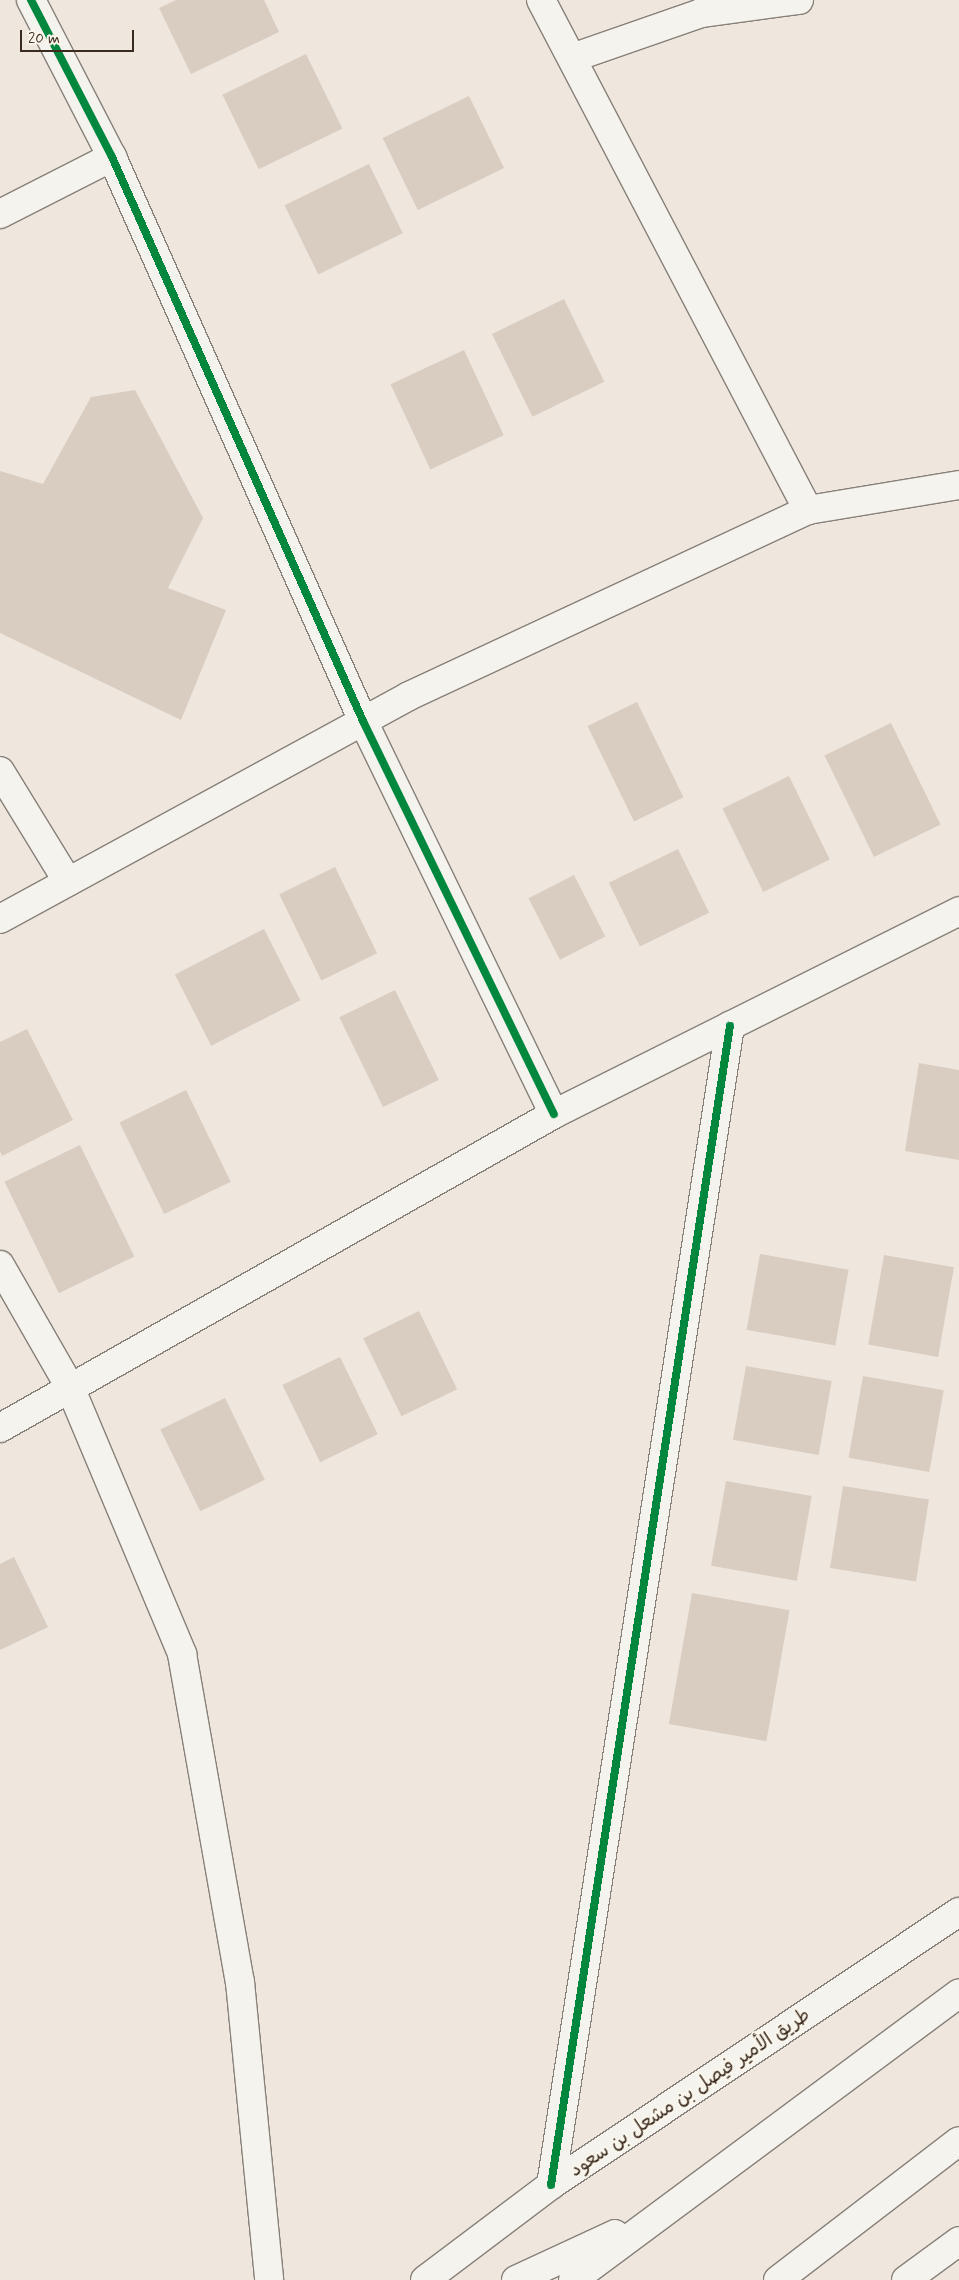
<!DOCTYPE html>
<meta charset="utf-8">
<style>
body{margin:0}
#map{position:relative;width:959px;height:2280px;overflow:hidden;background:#efe6dd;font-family:Mynerve,"Playpen Sans Arabic",sans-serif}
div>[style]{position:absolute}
.building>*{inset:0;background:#d9cdc2;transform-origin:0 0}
.roads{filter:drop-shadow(1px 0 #878079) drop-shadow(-1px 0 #878079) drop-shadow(0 1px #878079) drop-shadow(0 -1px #878079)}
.minor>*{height:28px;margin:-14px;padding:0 14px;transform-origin:14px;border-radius:14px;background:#f5f3ee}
.secondary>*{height:28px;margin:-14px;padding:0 14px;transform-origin:14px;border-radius:14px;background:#f5f3ee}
.primary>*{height:28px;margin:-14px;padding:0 14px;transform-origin:14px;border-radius:14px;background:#f5f3ee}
.cycleway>*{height:8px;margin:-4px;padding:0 4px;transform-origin:4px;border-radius:4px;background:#00873e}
span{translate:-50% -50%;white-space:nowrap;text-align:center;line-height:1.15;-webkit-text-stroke:4px #fbf7ec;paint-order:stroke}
.street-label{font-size:19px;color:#3b2a1e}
.scale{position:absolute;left:20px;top:30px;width:114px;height:22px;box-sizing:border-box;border:2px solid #3b2a1e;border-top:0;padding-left:6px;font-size:15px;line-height:18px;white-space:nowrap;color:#3b2a1e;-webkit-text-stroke:4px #fbf7ec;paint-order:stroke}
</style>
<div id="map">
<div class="building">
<i style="clip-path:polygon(176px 0,264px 0,279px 32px,191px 74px,159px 8px)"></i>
<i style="left:306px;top:54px;width:83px;height:93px;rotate:64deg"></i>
<i style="left:469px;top:96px;width:80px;height:96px;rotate:64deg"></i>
<i style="left:369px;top:164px;width:77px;height:94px;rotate:64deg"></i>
<i style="left:564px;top:299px;width:92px;height:80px;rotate:64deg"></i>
<i style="left:464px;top:350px;width:94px;height:81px;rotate:65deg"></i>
<i style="clip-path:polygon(135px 390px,203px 518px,168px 588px,226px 610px,181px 720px,0 633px,0 471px,43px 484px,91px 397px)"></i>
<i style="left:637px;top:702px;width:106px;height:55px;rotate:64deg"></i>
<i style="left:891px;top:723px;width:113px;height:74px;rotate:64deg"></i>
<i style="left:789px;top:776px;width:93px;height:74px;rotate:64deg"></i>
<i style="left:678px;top:849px;width:71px;height:77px;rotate:64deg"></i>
<i style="left:335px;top:867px;width:96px;height:62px;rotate:64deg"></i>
<i style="left:574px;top:875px;width:69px;height:51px;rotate:63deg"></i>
<i style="left:264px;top:929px;width:80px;height:100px;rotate:63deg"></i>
<i style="left:395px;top:990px;width:100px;height:62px;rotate:64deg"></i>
<i style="clip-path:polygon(27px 1029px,73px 1120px,2px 1156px,0 1151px,0 1042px)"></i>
<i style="clip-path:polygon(919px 1063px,959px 1070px,959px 1160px,905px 1151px)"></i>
<i style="left:186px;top:1090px;width:102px;height:74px;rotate:64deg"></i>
<i style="left:80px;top:1145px;width:124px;height:84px;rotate:64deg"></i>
<i style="left:760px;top:1254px;width:90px;height:77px;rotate:10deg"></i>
<i style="left:884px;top:1255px;width:71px;height:91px;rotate:10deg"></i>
<i style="left:419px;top:1311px;width:87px;height:62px;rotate:64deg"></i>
<i style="left:340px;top:1357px;width:86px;height:64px;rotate:64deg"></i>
<i style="left:746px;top:1366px;width:87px;height:75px;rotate:10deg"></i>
<i style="left:863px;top:1376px;width:82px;height:83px;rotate:10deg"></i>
<i style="left:225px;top:1398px;width:91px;height:72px;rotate:64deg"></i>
<i style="left:726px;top:1481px;width:87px;height:86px;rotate:10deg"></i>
<i style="left:843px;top:1486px;width:87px;height:83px;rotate:9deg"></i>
<i style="clip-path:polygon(14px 1557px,48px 1627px,0 1650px,0 1564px)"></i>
<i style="left:692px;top:1593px;width:99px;height:133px;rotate:10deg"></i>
</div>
<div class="roads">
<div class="minor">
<i style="left:31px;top:0;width:177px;rotate:62.7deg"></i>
<i style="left:112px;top:157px;width:617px;rotate:66.01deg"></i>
<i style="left:363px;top:721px;width:437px;rotate:64.1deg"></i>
<i style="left:541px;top:0;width:576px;rotate:62.37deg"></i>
<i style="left:572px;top:58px;width:137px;rotate:-19.2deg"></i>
<i style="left:701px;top:13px;width:99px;rotate:-7.6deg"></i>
<i style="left:0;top:214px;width:126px;rotate:-27deg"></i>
<i style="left:0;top:771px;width:130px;rotate:58.5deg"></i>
<i style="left:0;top:919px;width:466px;rotate:-28.6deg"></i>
<i style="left:409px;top:696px;width:440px;rotate:-25deg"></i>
<i style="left:808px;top:510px;width:153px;rotate:-9.4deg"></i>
<i style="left:0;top:1265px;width:141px;rotate:60.2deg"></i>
<i style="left:70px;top:1387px;width:290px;rotate:67.2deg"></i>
<i style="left:182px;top:1654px;width:333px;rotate:80deg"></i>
<i style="left:240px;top:1982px;width:299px;rotate:84.4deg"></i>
<i style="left:0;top:1428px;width:637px;rotate:-29.54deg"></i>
<i style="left:554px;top:1114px;width:453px;rotate:-26.6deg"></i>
<i style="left:551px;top:2185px;width:1173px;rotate:-81.22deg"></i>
</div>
<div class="secondary">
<i style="left:425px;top:2280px;width:158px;rotate:-37deg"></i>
<i style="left:551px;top:2185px;width:491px;rotate:-33.8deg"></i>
<i style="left:906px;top:2280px;width:66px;rotate:-36.3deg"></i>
</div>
<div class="primary">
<i style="left:516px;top:2280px;width:109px;rotate:-24.9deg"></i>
<i style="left:573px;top:2280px;width:481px;rotate:-36.6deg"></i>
<i style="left:778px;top:2280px;width:228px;rotate:-37.5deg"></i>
</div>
</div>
<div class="cycleway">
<i style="left:31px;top:0;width:177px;rotate:62.7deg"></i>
<i style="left:112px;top:157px;width:617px;rotate:66.01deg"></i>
<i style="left:363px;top:721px;width:437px;rotate:64.1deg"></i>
<i style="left:551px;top:2185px;width:1173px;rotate:-81.22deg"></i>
</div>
<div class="street-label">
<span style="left:690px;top:2093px;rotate:-34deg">طريق الأمير فيصل بن مشعل بن سعود</span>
</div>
<div class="scale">20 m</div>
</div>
